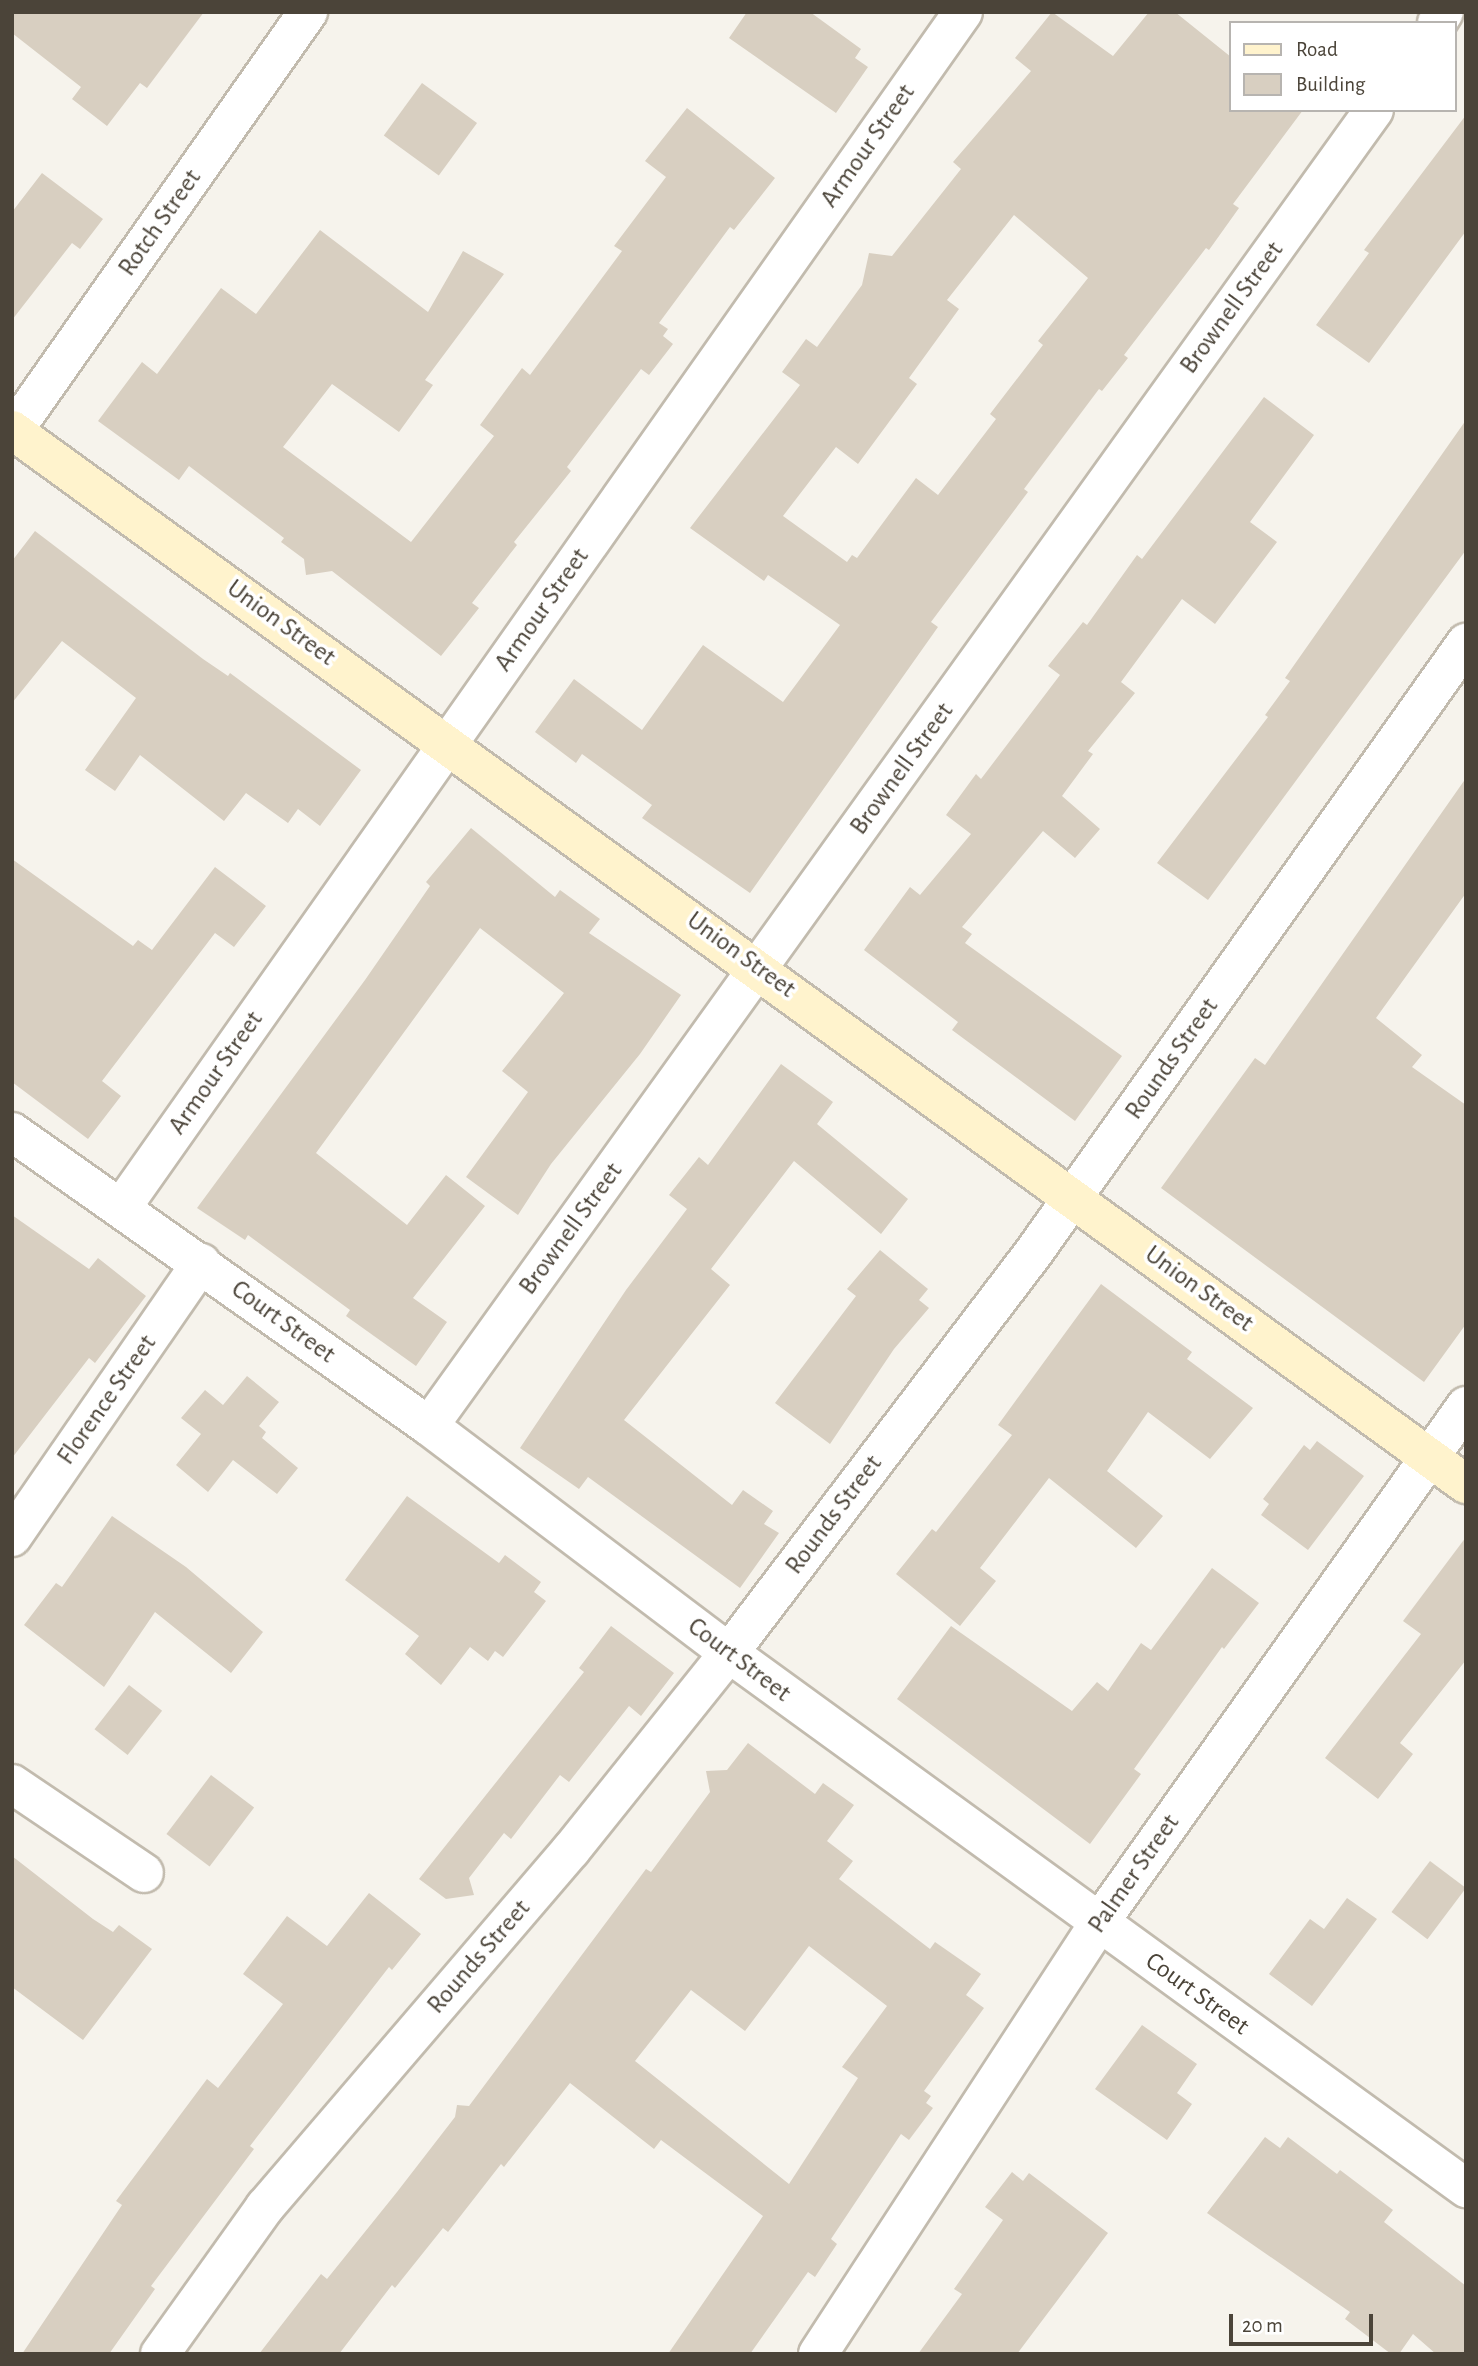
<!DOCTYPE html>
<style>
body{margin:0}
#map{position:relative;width:1478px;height:2366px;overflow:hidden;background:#f6f3ec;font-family:"Alegreya Sans",sans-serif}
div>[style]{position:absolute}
.building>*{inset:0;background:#d8cfc1;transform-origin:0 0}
.roads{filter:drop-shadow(2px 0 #c2bbae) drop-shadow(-2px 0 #c2bbae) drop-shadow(0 2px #c2bbae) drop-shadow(0 -2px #c2bbae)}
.minor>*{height:38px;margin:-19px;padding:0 19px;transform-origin:19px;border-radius:19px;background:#fff}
.secondary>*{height:38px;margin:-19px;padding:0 19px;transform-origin:19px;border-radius:19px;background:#fff3cd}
span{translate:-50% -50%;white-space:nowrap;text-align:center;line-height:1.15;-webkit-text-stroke:7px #fff;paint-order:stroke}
.street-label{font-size:26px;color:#4b4439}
.frame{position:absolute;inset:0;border:14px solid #4b4439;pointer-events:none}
.legend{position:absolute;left:1229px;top:21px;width:228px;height:91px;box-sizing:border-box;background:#fff;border:2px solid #b7b4b0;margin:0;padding:9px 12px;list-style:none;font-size:21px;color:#4b4439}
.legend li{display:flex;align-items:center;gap:14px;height:35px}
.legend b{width:35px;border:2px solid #b7b4b0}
.scale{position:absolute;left:1229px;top:2314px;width:144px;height:32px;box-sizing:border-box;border:4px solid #4b4439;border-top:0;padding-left:9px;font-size:21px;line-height:24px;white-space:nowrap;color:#4b4439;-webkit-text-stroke:5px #fff;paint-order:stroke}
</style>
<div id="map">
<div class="building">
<i style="clip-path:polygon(12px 12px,204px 12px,147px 88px,140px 83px,107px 126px,72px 99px,81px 87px,12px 33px)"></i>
<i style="clip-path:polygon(747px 12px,810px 12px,861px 49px,855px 58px,868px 67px,836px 113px,729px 38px)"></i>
<i style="clip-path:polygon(evenodd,1052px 12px,1113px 56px,1149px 12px,1175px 12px,1231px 57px,1231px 110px,1303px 110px,1233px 204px,1239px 208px,1209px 250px,1206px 248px,1124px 355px,1128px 358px,1102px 391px,1099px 389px,1024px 489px,1028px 492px,931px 622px,938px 627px,750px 893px,642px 818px,652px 805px,582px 754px,576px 763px,535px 732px,574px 679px,642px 730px,703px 645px,783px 702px,840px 625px,768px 575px,764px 581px,690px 528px,800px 385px,782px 372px,806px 339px,817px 347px,862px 285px,869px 253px,892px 256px,961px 169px,953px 162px,1031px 71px,1015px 58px,1052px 12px,1014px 215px,1088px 278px,1038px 341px,1043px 345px,990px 414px,996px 419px,938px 495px,916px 478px,857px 558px,852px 555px,847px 562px,783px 516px,836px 447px,858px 464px,917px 384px,909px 378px,959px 309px,947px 300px,1014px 215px)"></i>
<i style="left:422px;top:83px;width:68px;height:65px;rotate:36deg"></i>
<i style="clip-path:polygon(687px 108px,775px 178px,734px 230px,730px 227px,659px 323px,668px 329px,663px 336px,673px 344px,649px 375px,641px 369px,567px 467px,571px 471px,514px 542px,517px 545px,472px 603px,479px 608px,441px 656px,332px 571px,306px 575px,304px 559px,281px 542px,284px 538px,189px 466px,179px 480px,98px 421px,142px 362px,157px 374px,221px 288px,256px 314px,320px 230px,428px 312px,463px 251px,504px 274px,425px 380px,433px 385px,399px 432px,332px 384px,283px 447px,411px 542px,494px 436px,480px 425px,522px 368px,530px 375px,622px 251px,614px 246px,666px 177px,645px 161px)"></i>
<i style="clip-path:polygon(1466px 115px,1466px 231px,1369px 363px,1316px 325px,1369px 253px,1364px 250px)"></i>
<i style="clip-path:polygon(42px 173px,103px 219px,80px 249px,72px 243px,12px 320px,12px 212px)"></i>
<i style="clip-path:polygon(1264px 397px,1314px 435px,1250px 522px,1277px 542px,1215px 624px,1182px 599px,1121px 682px,1135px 693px,1088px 751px,1093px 754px,1062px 796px,1100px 829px,1075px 858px,1043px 831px,962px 927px,972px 934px,965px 943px,1122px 1056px,1075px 1121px,952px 1030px,958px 1022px,864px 950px,910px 887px,920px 895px,971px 834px,946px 815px,976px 774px,981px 779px,1060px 675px,1048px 666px,1083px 622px,1087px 625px,1137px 555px,1142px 559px)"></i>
<i style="clip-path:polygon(1466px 420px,1466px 550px,1208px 900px,1157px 863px,1268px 717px,1265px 715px,1290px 681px,1285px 678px)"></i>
<i style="clip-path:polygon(35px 531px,203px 659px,228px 676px,230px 673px,361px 770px,320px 826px,298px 809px,288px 823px,246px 793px,224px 821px,140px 755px,115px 791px,85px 770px,136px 698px,62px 641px,12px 703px,12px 561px)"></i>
<i style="clip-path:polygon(1466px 778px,1466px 893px,1376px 1018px,1422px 1055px,1412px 1067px,1466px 1105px,1466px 1324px,1424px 1382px,1161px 1188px,1255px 1058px,1265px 1065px)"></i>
<i style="clip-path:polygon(471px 828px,555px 897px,560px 890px,600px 919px,589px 933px,681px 995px,640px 1054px,551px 1164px,518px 1215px,466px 1177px,528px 1092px,502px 1071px,564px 993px,480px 928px,316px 1153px,407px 1225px,446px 1175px,485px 1206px,413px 1298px,447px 1322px,416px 1366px,346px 1316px,350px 1310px,248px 1235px,245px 1240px,197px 1208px,365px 980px,430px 886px,426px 882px)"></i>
<i style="clip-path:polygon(12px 859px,133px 946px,138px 940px,152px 950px,215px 867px,266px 906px,234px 947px,215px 933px,102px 1081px,121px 1096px,88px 1139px,12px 1082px)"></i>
<i style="clip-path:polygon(781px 1064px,833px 1102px,817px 1124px,908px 1199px,881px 1234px,794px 1161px,711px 1269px,730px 1285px,624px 1420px,732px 1505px,743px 1490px,773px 1511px,764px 1524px,779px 1533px,740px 1588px,588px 1477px,579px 1489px,520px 1448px,626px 1290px,687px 1209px,669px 1195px,699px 1157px,708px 1165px)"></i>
<i style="clip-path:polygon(12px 1215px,89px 1269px,98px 1258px,146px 1296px,95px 1363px,89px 1358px,12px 1458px)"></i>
<i style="clip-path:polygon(880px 1250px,928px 1289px,919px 1300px,929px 1308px,894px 1349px,830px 1444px,775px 1403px,856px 1296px,847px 1289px)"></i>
<i style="clip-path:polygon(1101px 1284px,1192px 1352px,1187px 1359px,1253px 1408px,1210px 1459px,1148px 1412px,1107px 1471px,1163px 1516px,1136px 1548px,1049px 1478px,980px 1568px,996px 1581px,960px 1626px,896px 1574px,932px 1529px,936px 1532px,1012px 1435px,998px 1425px)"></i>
<i style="clip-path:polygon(247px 1376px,279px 1402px,259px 1426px,266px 1432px,262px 1438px,298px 1468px,277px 1494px,233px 1460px,208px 1492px,176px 1465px,201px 1434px,181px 1418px,205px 1390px,223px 1405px)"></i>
<i style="clip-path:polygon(1317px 1441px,1364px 1476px,1308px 1550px,1261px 1515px,1269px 1504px,1263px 1499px,1304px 1445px,1310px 1450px)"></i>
<i style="clip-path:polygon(407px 1496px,499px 1563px,505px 1555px,541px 1582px,534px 1592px,546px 1601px,503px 1657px,495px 1651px,488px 1661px,470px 1647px,441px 1685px,405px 1654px,419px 1636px,345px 1580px)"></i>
<i style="clip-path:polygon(112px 1516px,186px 1567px,263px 1632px,231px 1673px,155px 1612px,104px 1687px,24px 1625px,56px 1583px,62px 1587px)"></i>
<i style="clip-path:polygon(1466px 1537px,1466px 1660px,1400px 1743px,1413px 1754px,1378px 1799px,1325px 1758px,1421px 1634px,1403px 1621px)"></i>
<i style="clip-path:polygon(1212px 1568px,1259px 1603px,1224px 1649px,1222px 1647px,1134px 1769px,1141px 1774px,1090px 1844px,897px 1699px,951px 1626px,1072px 1711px,1097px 1682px,1108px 1691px,1141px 1643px,1151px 1650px)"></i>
<i style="clip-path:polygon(611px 1626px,674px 1673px,641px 1716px,629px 1706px,569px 1782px,560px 1775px,511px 1839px,504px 1833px,469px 1878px,474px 1895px,446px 1899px,419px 1879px,584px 1672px,579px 1668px)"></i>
<i style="left:129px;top:1685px;width:42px;height:56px;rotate:38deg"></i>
<i style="clip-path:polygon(evenodd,748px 1743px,815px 1794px,823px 1783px,854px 1805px,827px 1841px,853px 1861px,839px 1879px,930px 1949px,935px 1942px,981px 1974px,966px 1995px,984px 2008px,924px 2091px,931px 2096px,926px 2103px,933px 2108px,909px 2140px,901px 2134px,831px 2239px,837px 2244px,815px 2277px,808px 2272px,750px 2354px,668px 2354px,763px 2216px,661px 2140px,654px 2149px,570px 2083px,504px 2167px,501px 2164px,448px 2232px,443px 2228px,395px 2288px,392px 2285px,339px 2354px,259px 2354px,321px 2274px,327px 2279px,397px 2192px,455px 2117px,457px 2105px,469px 2106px,646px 1869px,651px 1872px,710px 1792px,706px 1771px,727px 1770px,748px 1743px,809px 1946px,887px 2006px,842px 2067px,858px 2078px,789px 2184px,635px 2061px,691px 1990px,745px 2031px,809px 1946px)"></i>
<i style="left:211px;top:1775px;width:54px;height:74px;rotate:37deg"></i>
<i style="clip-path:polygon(12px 1856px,93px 1919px,113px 1932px,119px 1925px,152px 1949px,83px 2040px,12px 1987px)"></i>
<i style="left:1430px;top:1861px;width:45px;height:64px;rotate:37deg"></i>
<i style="clip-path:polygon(369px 1893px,421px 1934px,392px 1970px,389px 1967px,250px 2146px,254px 2149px,151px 2286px,155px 2289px,109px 2354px,22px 2354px,122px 2205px,116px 2201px,207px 2079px,218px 2088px,283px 2004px,243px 1974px,287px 1916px,327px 1946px)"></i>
<i style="clip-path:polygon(1347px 1898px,1377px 1919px,1312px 2006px,1269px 1974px,1310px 1919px,1324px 1929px)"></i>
<i style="clip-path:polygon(1142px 2025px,1197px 2064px,1177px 2093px,1192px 2104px,1167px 2140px,1095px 2089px)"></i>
<i style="clip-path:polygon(1265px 2137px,1280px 2148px,1288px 2137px,1337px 2174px,1340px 2170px,1393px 2210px,1384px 2222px,1466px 2286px,1466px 2354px,1436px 2354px,1413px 2334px,1399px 2354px,1391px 2354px,1345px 2319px,1350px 2312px,1207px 2213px)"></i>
<i style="clip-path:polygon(1012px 2172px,1023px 2181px,1029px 2173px,1108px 2233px,1017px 2354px,918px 2354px,962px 2294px,954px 2289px,1003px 2220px,985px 2207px)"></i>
</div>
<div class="roads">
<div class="minor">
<i style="left:1437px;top:23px;width:13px;rotate:-58deg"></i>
<i style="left:12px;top:433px;width:515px;rotate:-54.89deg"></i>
<i style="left:12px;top:1132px;width:510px;rotate:35.19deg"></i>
<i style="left:429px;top:1426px;width:376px;rotate:37.1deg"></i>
<i style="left:729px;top:1653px;width:911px;rotate:35.98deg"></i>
<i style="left:122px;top:1207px;width:1461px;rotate:-54.86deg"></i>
<i style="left:429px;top:1426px;width:1620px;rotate:-54.32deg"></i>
<i style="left:12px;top:1537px;width:333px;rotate:-55.4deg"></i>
<i style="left:12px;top:1784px;width:159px;rotate:34deg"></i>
<i style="left:160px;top:2354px;width:181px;rotate:-54.5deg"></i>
<i style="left:265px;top:2207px;width:470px;rotate:-49.4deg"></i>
<i style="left:571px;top:1850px;width:253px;rotate:-51.3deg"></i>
<i style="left:729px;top:1653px;width:504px;rotate:-52.74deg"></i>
<i style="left:1034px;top:1252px;width:747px;rotate:-54.65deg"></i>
<i style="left:818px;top:2354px;width:515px;rotate:-56.9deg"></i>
<i style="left:1099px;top:1923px;width:634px;rotate:-54.63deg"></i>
</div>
<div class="secondary">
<i style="left:12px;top:430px;width:1796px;rotate:35.94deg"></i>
</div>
</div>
<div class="street-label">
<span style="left:868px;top:146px;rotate:-55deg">Armour Street</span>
<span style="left:160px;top:223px;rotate:-55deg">Rotch Street</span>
<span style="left:1232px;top:308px;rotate:-54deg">Brownell Street</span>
<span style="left:542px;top:610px;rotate:-55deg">Armour Street</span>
<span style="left:281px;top:623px;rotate:36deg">Union Street</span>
<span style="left:902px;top:769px;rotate:-54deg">Brownell Street</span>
<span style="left:741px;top:955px;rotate:36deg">Union Street</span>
<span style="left:1172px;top:1059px;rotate:-55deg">Rounds Street</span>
<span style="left:216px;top:1073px;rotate:-55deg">Armour Street</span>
<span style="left:571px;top:1229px;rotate:-54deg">Brownell Street</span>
<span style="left:1199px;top:1289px;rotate:36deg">Union Street</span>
<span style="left:283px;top:1322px;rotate:36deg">Court Street</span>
<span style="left:107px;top:1400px;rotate:-55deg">Florence Street</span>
<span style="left:834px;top:1515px;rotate:-53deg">Rounds Street</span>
<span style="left:739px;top:1660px;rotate:37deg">Court Street</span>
<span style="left:1134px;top:1874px;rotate:-55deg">Palmer Street</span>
<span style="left:479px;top:1957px;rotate:-49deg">Rounds Street</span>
<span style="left:1197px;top:1994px;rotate:36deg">Court Street</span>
</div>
<div class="frame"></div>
<ul class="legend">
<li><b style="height:9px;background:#fff3cd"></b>Road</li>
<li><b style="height:19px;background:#d8cfc1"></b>Building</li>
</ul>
<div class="scale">20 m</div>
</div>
